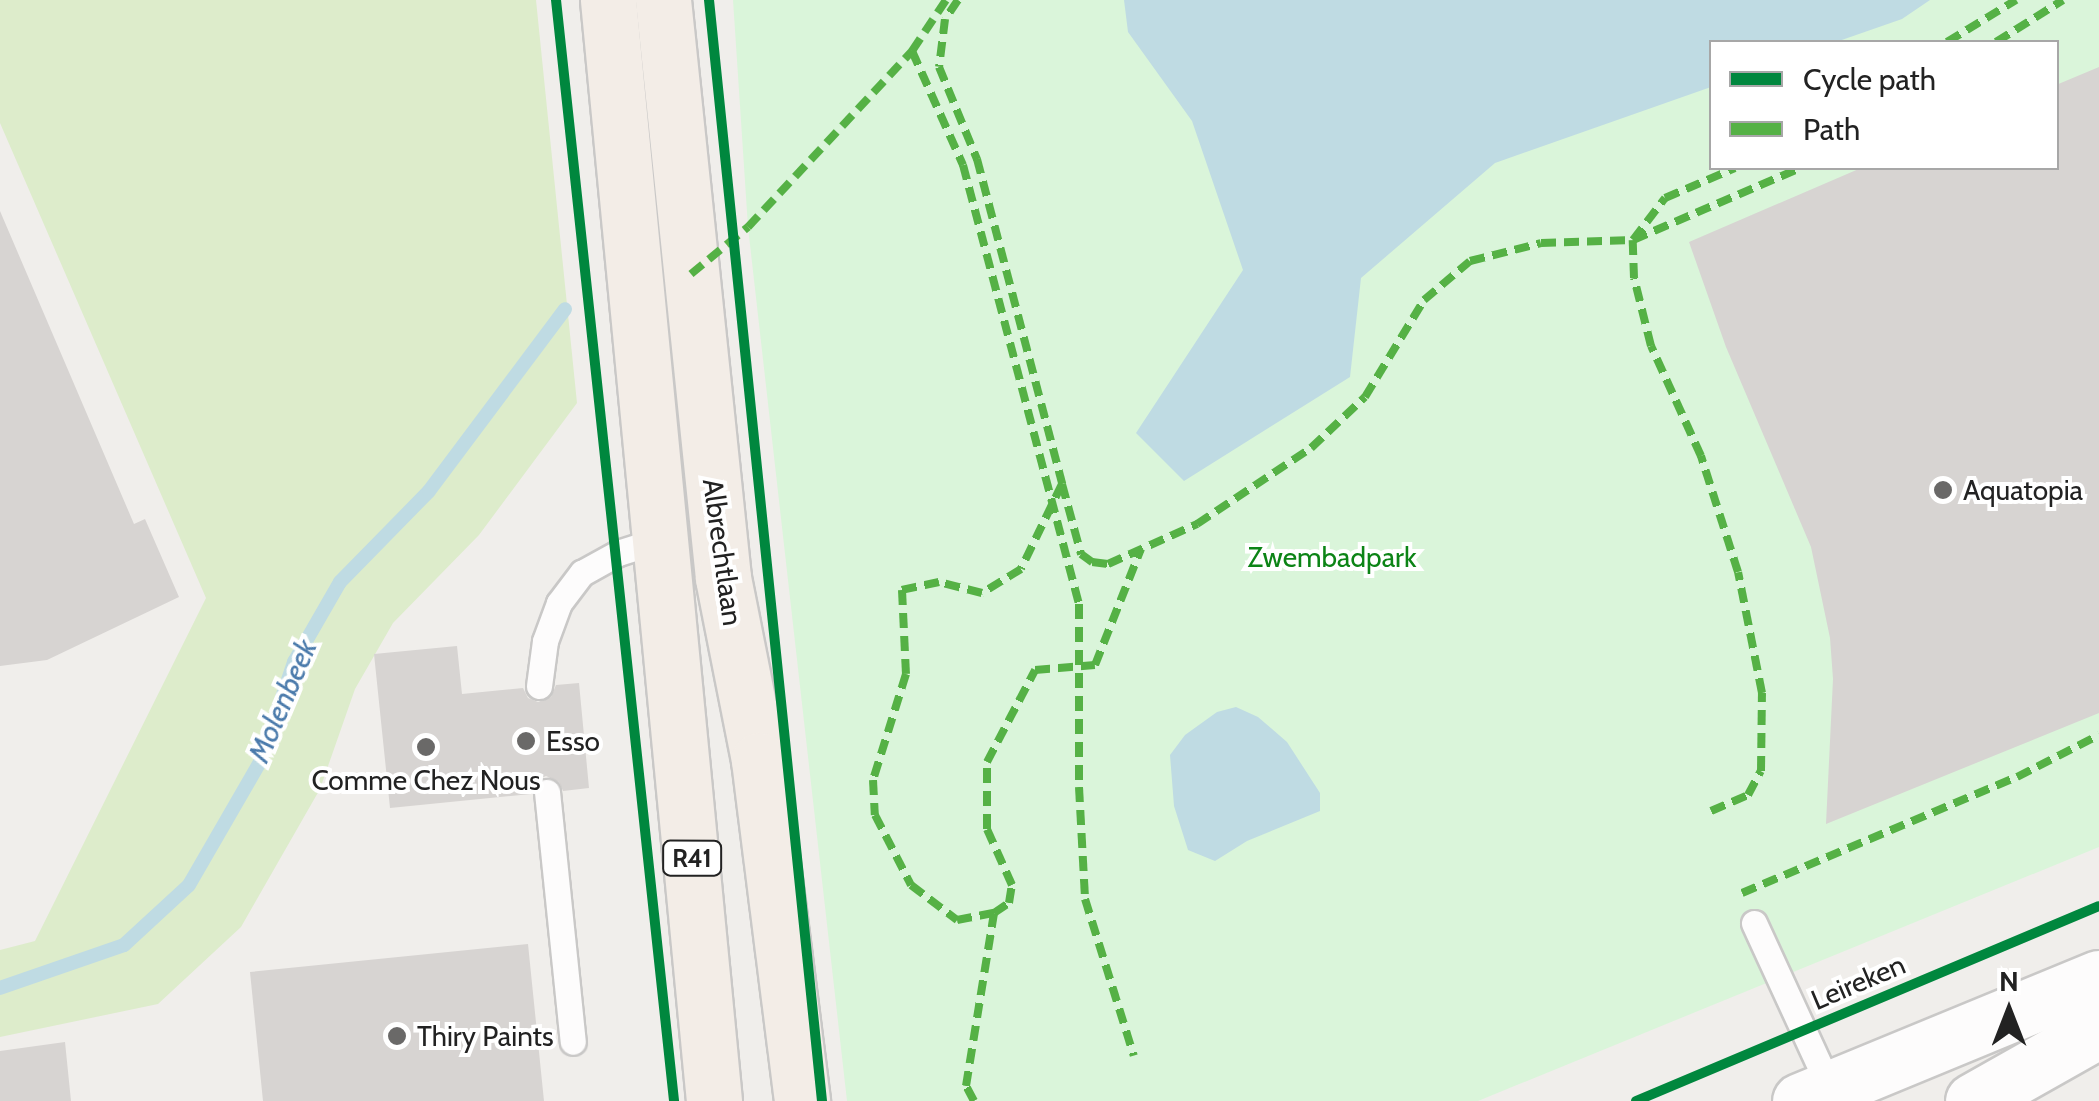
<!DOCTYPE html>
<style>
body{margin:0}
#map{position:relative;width:2099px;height:1101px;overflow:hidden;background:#f0eeeb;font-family:Cabin,sans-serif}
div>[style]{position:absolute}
.grass>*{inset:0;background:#ddeccb}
.park>*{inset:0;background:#daf5da}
.water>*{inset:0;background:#bfdbe3}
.stream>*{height:14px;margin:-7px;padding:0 7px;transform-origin:7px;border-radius:7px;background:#bfdbe3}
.building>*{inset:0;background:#d7d4d2}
.roads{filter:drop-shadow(2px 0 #c9c8c7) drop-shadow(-2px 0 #c9c8c7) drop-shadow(0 2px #c9c8c7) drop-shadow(0 -2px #c9c8c7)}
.service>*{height:25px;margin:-12.5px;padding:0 12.5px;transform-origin:12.5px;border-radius:12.5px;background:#fdfcfc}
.tertiary>*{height:55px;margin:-27.5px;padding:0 27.5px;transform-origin:27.5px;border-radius:27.5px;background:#fdfcfc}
.primary>*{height:55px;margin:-27.5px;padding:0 27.5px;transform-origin:27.5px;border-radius:27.5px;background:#f3ede7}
.quiet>*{height:8px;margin-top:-4px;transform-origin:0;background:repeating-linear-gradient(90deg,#55b145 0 15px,transparent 0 23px)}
.cycleway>*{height:10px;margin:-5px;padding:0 5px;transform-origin:5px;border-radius:5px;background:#00873e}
.dots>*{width:28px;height:28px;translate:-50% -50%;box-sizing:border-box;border:5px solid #fff;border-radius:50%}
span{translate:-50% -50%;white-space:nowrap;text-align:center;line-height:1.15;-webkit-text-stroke:8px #fff;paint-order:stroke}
.shield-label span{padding:2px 8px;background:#fff;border:2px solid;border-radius:8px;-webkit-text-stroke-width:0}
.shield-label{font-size:25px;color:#222;font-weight:700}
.poi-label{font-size:28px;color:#222}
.left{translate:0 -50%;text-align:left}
.street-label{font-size:28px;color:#222}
.park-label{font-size:28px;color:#0c8416}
.water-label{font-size:30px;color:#4a7aab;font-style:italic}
.legend{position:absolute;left:1709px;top:40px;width:350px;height:130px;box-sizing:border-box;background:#fff;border:2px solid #a7a7a7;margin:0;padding:12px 18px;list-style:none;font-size:30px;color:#222}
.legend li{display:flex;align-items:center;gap:20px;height:50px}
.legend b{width:50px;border:2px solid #a7a7a7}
.north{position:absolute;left:1959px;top:961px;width:100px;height:100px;-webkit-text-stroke:8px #fff;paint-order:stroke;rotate:0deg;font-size:28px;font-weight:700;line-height:40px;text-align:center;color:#222}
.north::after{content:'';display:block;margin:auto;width:35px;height:45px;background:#222;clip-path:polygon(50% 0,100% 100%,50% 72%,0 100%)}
</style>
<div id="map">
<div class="grass">
<i style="clip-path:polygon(0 0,536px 0,577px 403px,479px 535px,393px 623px,355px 689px,320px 789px,241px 927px,158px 1004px,0 1037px,0 950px,35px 941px,206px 598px,0 123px)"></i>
</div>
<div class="park">
<i style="clip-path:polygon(evenodd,733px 0,2099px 0,2099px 847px,1478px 1101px,847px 1101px,748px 227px,733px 0,1712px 42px,2056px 42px,2056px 168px,1712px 168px,1712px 42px)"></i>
</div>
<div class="water">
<i style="clip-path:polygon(1124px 0,1930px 0,1902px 19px,1836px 42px,1712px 42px,1711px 87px,1495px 163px,1361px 278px,1350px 377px,1184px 481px,1136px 433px,1243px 270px,1192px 121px,1128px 32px)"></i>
<i style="clip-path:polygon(1236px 707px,1258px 717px,1287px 742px,1320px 793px,1320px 811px,1247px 841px,1215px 861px,1188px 850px,1174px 806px,1170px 755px,1185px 735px,1217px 712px)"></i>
</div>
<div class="stream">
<i style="left:0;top:988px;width:131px;rotate:-19.1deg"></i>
<i style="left:124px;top:945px;width:88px;rotate:-42.7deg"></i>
<i style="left:189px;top:885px;width:142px;rotate:-60deg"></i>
<i style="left:260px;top:762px;width:106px;rotate:-71.2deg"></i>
<i style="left:294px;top:662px;width:92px;rotate:-60.1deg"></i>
<i style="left:340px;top:582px;width:127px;rotate:-45.6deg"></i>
<i style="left:429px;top:491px;width:227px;rotate:-53.2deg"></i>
</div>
<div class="building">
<i style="clip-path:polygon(2099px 67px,2099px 713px,1826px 824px,1833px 679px,1830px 638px,1811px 547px,1726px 347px,1689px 242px,1861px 168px,2056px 168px,2056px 85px)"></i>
<i style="clip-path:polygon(0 211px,134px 524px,145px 519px,179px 597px,47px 660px,0 666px)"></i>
<i style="clip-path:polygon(457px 646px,462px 694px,523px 688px,528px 698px,538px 702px,551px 697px,556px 685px,579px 683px,589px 788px,563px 791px,559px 782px,546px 776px,537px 780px,531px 794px,390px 808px,374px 654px)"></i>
<i style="clip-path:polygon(528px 944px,544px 1101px,263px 1101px,250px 972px)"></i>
<i style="clip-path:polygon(65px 1042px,71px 1101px,0 1101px,0 1051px)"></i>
</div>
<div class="roads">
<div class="service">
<i style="left:539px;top:686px;width:45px;rotate:-82.4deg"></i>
<i style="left:545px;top:641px;width:40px;rotate:-69.8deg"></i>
<i style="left:559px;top:603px;width:38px;rotate:-53deg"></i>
<i style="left:582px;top:573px;width:41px;rotate:-29.1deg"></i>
<i style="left:618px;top:553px;width:46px;rotate:-17.7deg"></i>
<i style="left:547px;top:792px;width:251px;rotate:84.1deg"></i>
<i style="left:1754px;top:923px;width:182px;rotate:65.3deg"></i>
</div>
<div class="tertiary">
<i style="left:1800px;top:1101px;width:323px;rotate:-22.4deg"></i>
<i style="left:1973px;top:1101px;width:145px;rotate:-29.4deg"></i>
</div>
<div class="primary">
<i style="left:608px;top:0;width:1106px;rotate:84.5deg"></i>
<i style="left:663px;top:0;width:581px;rotate:84.07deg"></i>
<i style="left:723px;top:578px;width:186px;rotate:78.8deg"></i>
<i style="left:759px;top:760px;width:344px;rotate:82.8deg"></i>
</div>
</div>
<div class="quiet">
<i style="left:958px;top:0;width:23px;rotate:124deg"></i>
<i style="left:945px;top:19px;width:48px;rotate:97.1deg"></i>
<i style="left:939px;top:67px;width:100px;rotate:67.6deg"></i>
<i style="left:977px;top:159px;width:336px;rotate:75.3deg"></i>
<i style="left:1062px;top:484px;width:94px;rotate:115.8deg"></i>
<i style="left:1021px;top:569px;width:46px;rotate:148.4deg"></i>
<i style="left:982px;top:593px;width:44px;rotate:-165.7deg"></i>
<i style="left:939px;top:582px;width:38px;rotate:168deg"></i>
<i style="left:902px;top:590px;width:84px;rotate:87.3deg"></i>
<i style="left:906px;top:674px;width:111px;rotate:107.3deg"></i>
<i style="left:873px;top:780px;width:35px;rotate:87deg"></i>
<i style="left:875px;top:815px;width:79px;rotate:62.8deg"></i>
<i style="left:911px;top:885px;width:58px;rotate:37.3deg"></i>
<i style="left:957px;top:920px;width:38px;rotate:-11deg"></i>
<i style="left:994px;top:913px;width:18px;rotate:-34deg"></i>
<i style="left:1009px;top:903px;width:18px;rotate:-81deg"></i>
<i style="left:1012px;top:885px;width:61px;rotate:-114.1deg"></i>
<i style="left:987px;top:829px;width:67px;rotate:-90deg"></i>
<i style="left:987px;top:762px;width:104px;rotate:-62.4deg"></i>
<i style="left:1035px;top:670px;width:60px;rotate:-4.8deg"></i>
<i style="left:1095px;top:665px;width:125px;rotate:-68.4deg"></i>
<i style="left:1947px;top:42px;width:81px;rotate:-31.3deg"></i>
<i style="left:1996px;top:42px;width:79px;rotate:-32.1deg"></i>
<i style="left:912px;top:51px;width:125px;rotate:65.9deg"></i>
<i style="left:963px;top:165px;width:454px;rotate:75.2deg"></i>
<i style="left:1079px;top:604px;width:183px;rotate:90deg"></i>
<i style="left:1079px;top:787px;width:112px;rotate:86.9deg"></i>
<i style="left:1085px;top:899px;width:164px;rotate:72.7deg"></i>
<i style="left:691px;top:274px;width:74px;rotate:-39.5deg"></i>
<i style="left:748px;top:227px;width:241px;rotate:-47deg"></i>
<i style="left:912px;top:51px;width:61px;rotate:-56.3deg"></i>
<i style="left:1062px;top:484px;width:73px;rotate:74.8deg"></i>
<i style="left:1081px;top:554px;width:14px;rotate:36deg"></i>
<i style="left:1092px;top:562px;width:16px;rotate:7deg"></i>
<i style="left:1108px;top:564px;width:98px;rotate:-24.2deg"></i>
<i style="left:1197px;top:524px;width:137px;rotate:-33.7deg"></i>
<i style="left:1311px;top:448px;width:74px;rotate:-43.4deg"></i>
<i style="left:1365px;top:397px;width:114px;rotate:-58.7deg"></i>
<i style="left:1424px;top:300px;width:60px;rotate:-40.3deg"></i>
<i style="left:1470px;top:261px;width:73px;rotate:-14.2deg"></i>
<i style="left:1541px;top:243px;width:92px;rotate:-1.9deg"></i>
<i style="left:1633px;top:240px;width:182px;rotate:-23.3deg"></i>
<i style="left:1711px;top:811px;width:40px;rotate:-23.4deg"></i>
<i style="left:1748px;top:795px;width:27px;rotate:-62deg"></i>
<i style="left:1761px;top:771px;width:78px;rotate:-89.3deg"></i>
<i style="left:1762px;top:693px;width:123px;rotate:-101.2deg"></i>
<i style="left:1738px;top:572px;width:122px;rotate:-107.7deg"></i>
<i style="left:1701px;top:456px;width:121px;rotate:-114.4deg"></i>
<i style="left:1651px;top:346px;width:70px;rotate:-104deg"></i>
<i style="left:1634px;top:278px;width:38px;rotate:-92deg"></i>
<i style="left:1633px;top:240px;width:53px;rotate:-52.7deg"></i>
<i style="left:1665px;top:198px;width:76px;rotate:-23.2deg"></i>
<i style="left:1742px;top:893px;width:298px;rotate:-22.9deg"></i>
<i style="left:2017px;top:777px;width:92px;rotate:-27.1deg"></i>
<i style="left:974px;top:1101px;width:17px;rotate:-118deg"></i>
<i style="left:966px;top:1086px;width:175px;rotate:-80.8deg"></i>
</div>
<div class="cycleway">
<i style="left:556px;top:0;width:1107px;rotate:83.88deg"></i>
<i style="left:709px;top:0;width:1107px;rotate:84.14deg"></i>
<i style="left:1636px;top:1101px;width:502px;rotate:-22.84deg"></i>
</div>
<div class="dots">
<i style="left:1943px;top:490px;background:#6a6968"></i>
<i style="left:526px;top:741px;background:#6a6968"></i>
<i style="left:426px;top:747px;background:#6a6968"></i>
<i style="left:397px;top:1036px;background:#6a6968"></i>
</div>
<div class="shield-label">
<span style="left:692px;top:858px">R41</span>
</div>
<div class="poi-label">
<span class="left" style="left:1963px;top:490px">Aquatopia</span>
<span class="left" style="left:546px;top:741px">Esso</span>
<span style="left:426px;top:780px">Comme Chez Nous</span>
<span class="left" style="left:417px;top:1036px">Thiry Paints</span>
</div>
<div class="street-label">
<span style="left:723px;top:552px;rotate:82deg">Albrechtlaan</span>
<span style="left:1858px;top:982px;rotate:-23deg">Leireken</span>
</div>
<div class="park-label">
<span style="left:1332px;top:557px">Zwembadpark</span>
</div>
<div class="water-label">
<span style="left:283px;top:701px;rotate:-67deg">Molenbeek</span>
</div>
<ul class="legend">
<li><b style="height:12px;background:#00873e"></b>Cycle path</li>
<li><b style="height:12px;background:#55b145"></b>Path</li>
</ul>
<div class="north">N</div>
</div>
